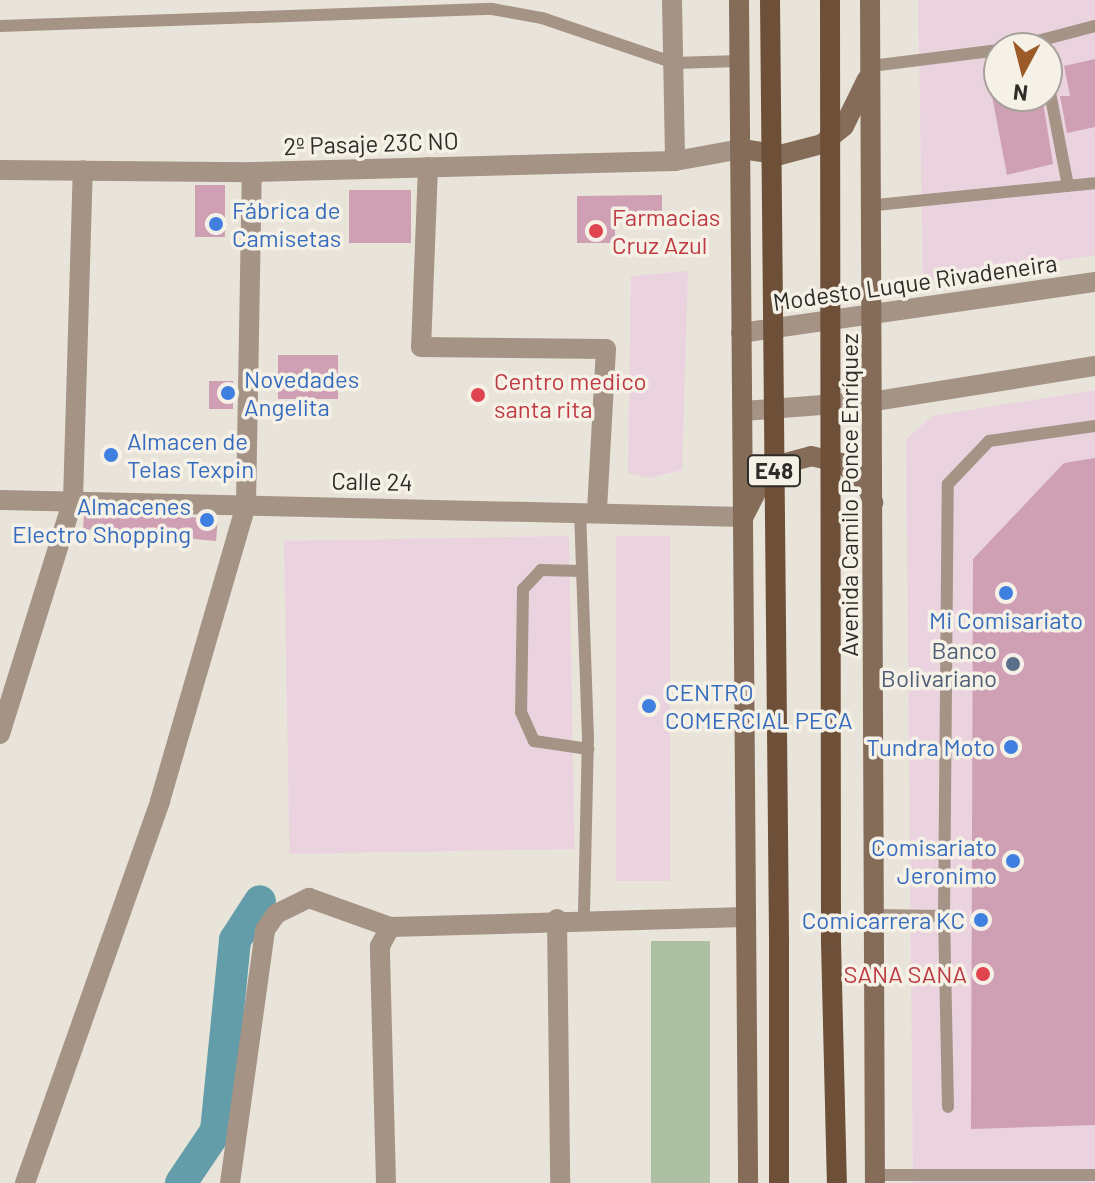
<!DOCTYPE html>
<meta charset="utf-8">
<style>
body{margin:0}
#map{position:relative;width:1095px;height:1183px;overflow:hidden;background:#e9e4da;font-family:Barlow,sans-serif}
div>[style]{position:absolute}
.commercial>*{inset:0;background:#ead3df;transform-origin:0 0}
.green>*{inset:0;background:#aec0a4;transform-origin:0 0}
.canal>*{height:32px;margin:-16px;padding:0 16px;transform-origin:16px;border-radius:16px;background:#639daa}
.building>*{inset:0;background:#cf9fb4;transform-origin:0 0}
.service>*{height:12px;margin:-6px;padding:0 6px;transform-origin:6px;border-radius:6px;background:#a59386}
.minor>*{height:20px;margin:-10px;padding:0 10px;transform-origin:10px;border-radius:10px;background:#a59386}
.tertiary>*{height:20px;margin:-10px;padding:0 10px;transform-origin:10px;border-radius:10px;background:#a59386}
.secondary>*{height:20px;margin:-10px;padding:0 10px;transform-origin:10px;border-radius:10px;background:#856c59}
.primary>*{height:20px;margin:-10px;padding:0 10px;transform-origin:10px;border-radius:10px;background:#6e5039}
.primary-bridge>*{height:20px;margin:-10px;padding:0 10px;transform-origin:10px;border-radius:10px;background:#6e5039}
.dots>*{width:22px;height:22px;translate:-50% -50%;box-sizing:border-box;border:4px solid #f6f1e7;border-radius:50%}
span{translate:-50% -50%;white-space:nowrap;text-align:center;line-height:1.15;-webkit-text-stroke:7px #f6f1e7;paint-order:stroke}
.shield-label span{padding:2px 6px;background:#f6f1e7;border:2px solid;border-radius:6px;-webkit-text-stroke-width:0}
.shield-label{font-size:22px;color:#2e2c28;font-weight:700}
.street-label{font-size:24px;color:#2e2c28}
.shop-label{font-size:24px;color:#366cbe}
.left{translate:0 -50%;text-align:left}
.right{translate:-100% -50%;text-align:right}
.health-label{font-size:24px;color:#be3a42}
.service-label{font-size:24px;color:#4e5e75}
.north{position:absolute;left:983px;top:32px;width:80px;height:80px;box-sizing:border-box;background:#f6f1e7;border:2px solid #a6a29b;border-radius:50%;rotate:187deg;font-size:22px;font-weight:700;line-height:32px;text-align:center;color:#2e2c28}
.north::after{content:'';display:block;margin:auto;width:28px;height:36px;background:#9c5a27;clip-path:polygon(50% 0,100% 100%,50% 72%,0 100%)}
</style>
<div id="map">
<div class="commercial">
<i style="clip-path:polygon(evenodd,918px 0,1095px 0,1095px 255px,923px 282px,918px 0,999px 48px,1047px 48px,1047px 96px,999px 96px,999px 48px)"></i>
<i style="clip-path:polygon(688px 271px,682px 470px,649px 478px,628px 473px,631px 276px)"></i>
<i style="clip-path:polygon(1095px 390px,1095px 1183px,913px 1183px,906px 439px,933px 416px)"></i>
<i style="left:569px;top:536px;width:313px;height:285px;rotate:89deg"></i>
<i style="left:670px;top:536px;width:345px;height:54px;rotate:90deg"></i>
</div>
<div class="green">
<i style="left:710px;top:941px;width:242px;height:59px;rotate:90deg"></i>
</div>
<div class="canal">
<i style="left:181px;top:1183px;width:63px;rotate:-56.1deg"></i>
<i style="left:216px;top:1131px;width:192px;rotate:-84.3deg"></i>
<i style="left:235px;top:940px;width:46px;rotate:-57.3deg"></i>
</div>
<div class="building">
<i style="clip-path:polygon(1095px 59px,1095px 127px,1067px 133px,1060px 96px,1070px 96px,1064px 66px)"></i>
<i style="clip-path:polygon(992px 96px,1042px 96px,1053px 164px,1007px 175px)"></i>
<i style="left:195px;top:185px;width:30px;height:52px"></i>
<i style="left:349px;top:190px;width:62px;height:53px"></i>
<i style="clip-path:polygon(662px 195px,662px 219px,615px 219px,615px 243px,577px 243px,577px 196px)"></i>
<i style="left:278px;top:355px;width:60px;height:44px"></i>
<i style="left:209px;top:381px;width:24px;height:28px"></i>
<i style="clip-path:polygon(1095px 458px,1095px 1125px,971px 1129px,973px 559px,1064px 463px)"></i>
<i style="clip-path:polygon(84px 515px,218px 518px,216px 541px,83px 529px)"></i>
</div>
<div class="service">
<i style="left:0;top:26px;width:492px;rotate:-2deg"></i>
<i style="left:492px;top:9px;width:51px;rotate:10.2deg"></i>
<i style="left:542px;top:18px;width:139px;rotate:18.8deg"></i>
<i style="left:674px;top:63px;width:65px;rotate:-1.8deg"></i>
<i style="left:1011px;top:48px;width:87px;rotate:-14.7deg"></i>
<i style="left:871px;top:66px;width:129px;rotate:-7.1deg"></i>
<i style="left:1047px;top:77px;width:111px;rotate:79.1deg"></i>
<i style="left:876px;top:205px;width:220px;rotate:-5.7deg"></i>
<i style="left:580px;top:510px;width:226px;rotate:88deg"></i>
<i style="left:588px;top:736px;width:183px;rotate:91.3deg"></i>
<i style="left:581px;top:571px;width:40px;rotate:-178.6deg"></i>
<i style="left:541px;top:570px;width:26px;rotate:133deg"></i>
<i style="left:523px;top:589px;width:123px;rotate:90.9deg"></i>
<i style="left:521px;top:712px;width:32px;rotate:66deg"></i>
<i style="left:534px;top:741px;width:55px;rotate:8.4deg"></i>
<i style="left:875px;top:915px;width:69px;rotate:0.8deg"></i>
<i style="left:944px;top:916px;width:191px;rotate:88.8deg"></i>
<i style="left:944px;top:916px;width:432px;rotate:-89.5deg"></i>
<i style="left:948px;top:484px;width:59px;rotate:-46.4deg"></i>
<i style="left:989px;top:441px;width:107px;rotate:-8.1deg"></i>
<i style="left:875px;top:1175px;width:220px"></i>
</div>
<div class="minor">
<i style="left:672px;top:0;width:161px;rotate:88.9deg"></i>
<i style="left:428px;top:167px;width:180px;rotate:92.2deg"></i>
<i style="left:421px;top:347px;width:185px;rotate:0.6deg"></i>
<i style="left:606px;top:349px;width:162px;rotate:93.2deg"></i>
<i style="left:0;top:170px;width:252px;rotate:0.5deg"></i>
<i style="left:0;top:734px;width:245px;rotate:-72.7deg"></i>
<i style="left:73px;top:500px;width:330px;rotate:-88.3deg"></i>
<i style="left:557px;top:919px;width:264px;rotate:89.3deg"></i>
<i style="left:25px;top:1183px;width:405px;rotate:-70.5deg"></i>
<i style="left:160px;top:801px;width:308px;rotate:-73.8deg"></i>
<i style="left:230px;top:1183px;width:255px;rotate:-82.1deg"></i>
<i style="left:265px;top:930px;width:19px;rotate:-55deg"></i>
<i style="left:276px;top:914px;width:37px;rotate:-26deg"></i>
<i style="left:309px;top:898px;width:86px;rotate:19.7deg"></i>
<i style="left:386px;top:1183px;width:237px;rotate:-91.5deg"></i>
<i style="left:380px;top:946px;width:21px;rotate:-62deg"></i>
<i style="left:390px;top:927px;width:356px;rotate:-1.6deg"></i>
</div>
<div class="tertiary">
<i style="left:741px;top:333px;width:358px;rotate:-8.2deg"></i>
<i style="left:743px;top:411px;width:133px;rotate:-4.3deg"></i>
<i style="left:876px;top:401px;width:222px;rotate:-9.1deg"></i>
<i style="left:0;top:500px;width:744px;rotate:1.31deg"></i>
<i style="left:246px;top:505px;width:333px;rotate:-89deg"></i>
<i style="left:252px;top:172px;width:423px;rotate:-1.5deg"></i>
<i style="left:675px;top:161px;width:68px;rotate:-10.2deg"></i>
</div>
<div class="secondary">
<i style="left:739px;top:0;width:1183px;rotate:89.56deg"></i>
<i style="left:870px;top:0;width:1183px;rotate:89.76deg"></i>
<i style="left:742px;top:149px;width:38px;rotate:9deg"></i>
<i style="left:780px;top:155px;width:43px;rotate:-14.7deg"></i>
<i style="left:822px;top:144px;width:28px;rotate:-39deg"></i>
<i style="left:844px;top:126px;width:52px;rotate:-63.9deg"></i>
<i style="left:745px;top:514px;width:33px;rotate:-63deg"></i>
<i style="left:760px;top:485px;width:30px;rotate:-44deg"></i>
<i style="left:782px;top:464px;width:30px;rotate:-15deg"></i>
<i style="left:811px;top:456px;width:31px;rotate:13deg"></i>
<i style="left:841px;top:463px;width:31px;rotate:38deg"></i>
<i style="left:865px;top:482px;width:22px;rotate:68deg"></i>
</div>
<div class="primary">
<i style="left:831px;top:942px;width:241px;rotate:88.6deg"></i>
<i style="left:779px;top:1183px;width:240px;rotate:-90deg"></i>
</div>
<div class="primary-bridge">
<i style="left:770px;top:0;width:943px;rotate:89.45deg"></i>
<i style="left:830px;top:0;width:942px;rotate:89.94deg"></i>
</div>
<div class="dots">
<i style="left:216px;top:224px;background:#3f7fe0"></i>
<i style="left:596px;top:231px;background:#e0444e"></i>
<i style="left:228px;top:393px;background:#3f7fe0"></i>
<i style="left:478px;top:395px;background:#e0444e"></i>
<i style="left:111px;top:455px;background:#3f7fe0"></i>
<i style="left:207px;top:520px;background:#3f7fe0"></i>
<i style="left:1006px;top:593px;background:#3f7fe0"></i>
<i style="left:1013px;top:664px;background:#5c6f8a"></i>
<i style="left:649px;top:706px;background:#3f7fe0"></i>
<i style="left:1011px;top:747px;background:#3f7fe0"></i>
<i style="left:1013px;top:861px;background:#3f7fe0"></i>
<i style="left:981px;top:920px;background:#3f7fe0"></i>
<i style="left:983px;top:974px;background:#e0444e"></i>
</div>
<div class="shield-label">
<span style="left:774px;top:471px">E48</span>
</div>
<div class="street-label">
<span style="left:371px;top:143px;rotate:-2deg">2º Pasaje 23C NO</span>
<span style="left:915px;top:282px;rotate:-8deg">Modesto Luque Rivadeneira</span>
<span style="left:372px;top:481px;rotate:1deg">Calle 24</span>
<span style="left:849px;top:495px;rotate:-90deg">Avenida Camilo Ponce Enríquez</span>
</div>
<div class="shop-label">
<span class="left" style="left:232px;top:224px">Fábrica de<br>Camisetas</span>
<span class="left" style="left:244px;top:393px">Novedades<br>Angelita</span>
<span class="left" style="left:127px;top:455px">Almacen de<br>Telas Texpin</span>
<span class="right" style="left:191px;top:520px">Almacenes<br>Electro Shopping</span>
<span style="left:1006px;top:620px">Mi Comisariato</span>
<span class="left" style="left:665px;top:706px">CENTRO<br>COMERCIAL PECA</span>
<span class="right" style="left:995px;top:747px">Tundra Moto</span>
<span class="right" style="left:997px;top:861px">Comisariato<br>Jeronimo</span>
<span class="right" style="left:965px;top:920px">Comicarrera KC</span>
</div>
<div class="health-label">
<span class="left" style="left:612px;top:231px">Farmacias<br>Cruz Azul</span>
<span class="left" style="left:494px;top:395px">Centro medico<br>santa rita</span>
<span class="right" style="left:967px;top:974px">SANA SANA</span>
</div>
<div class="service-label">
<span class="right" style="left:997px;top:664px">Banco<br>Bolivariano</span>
</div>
<div class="north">N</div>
</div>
